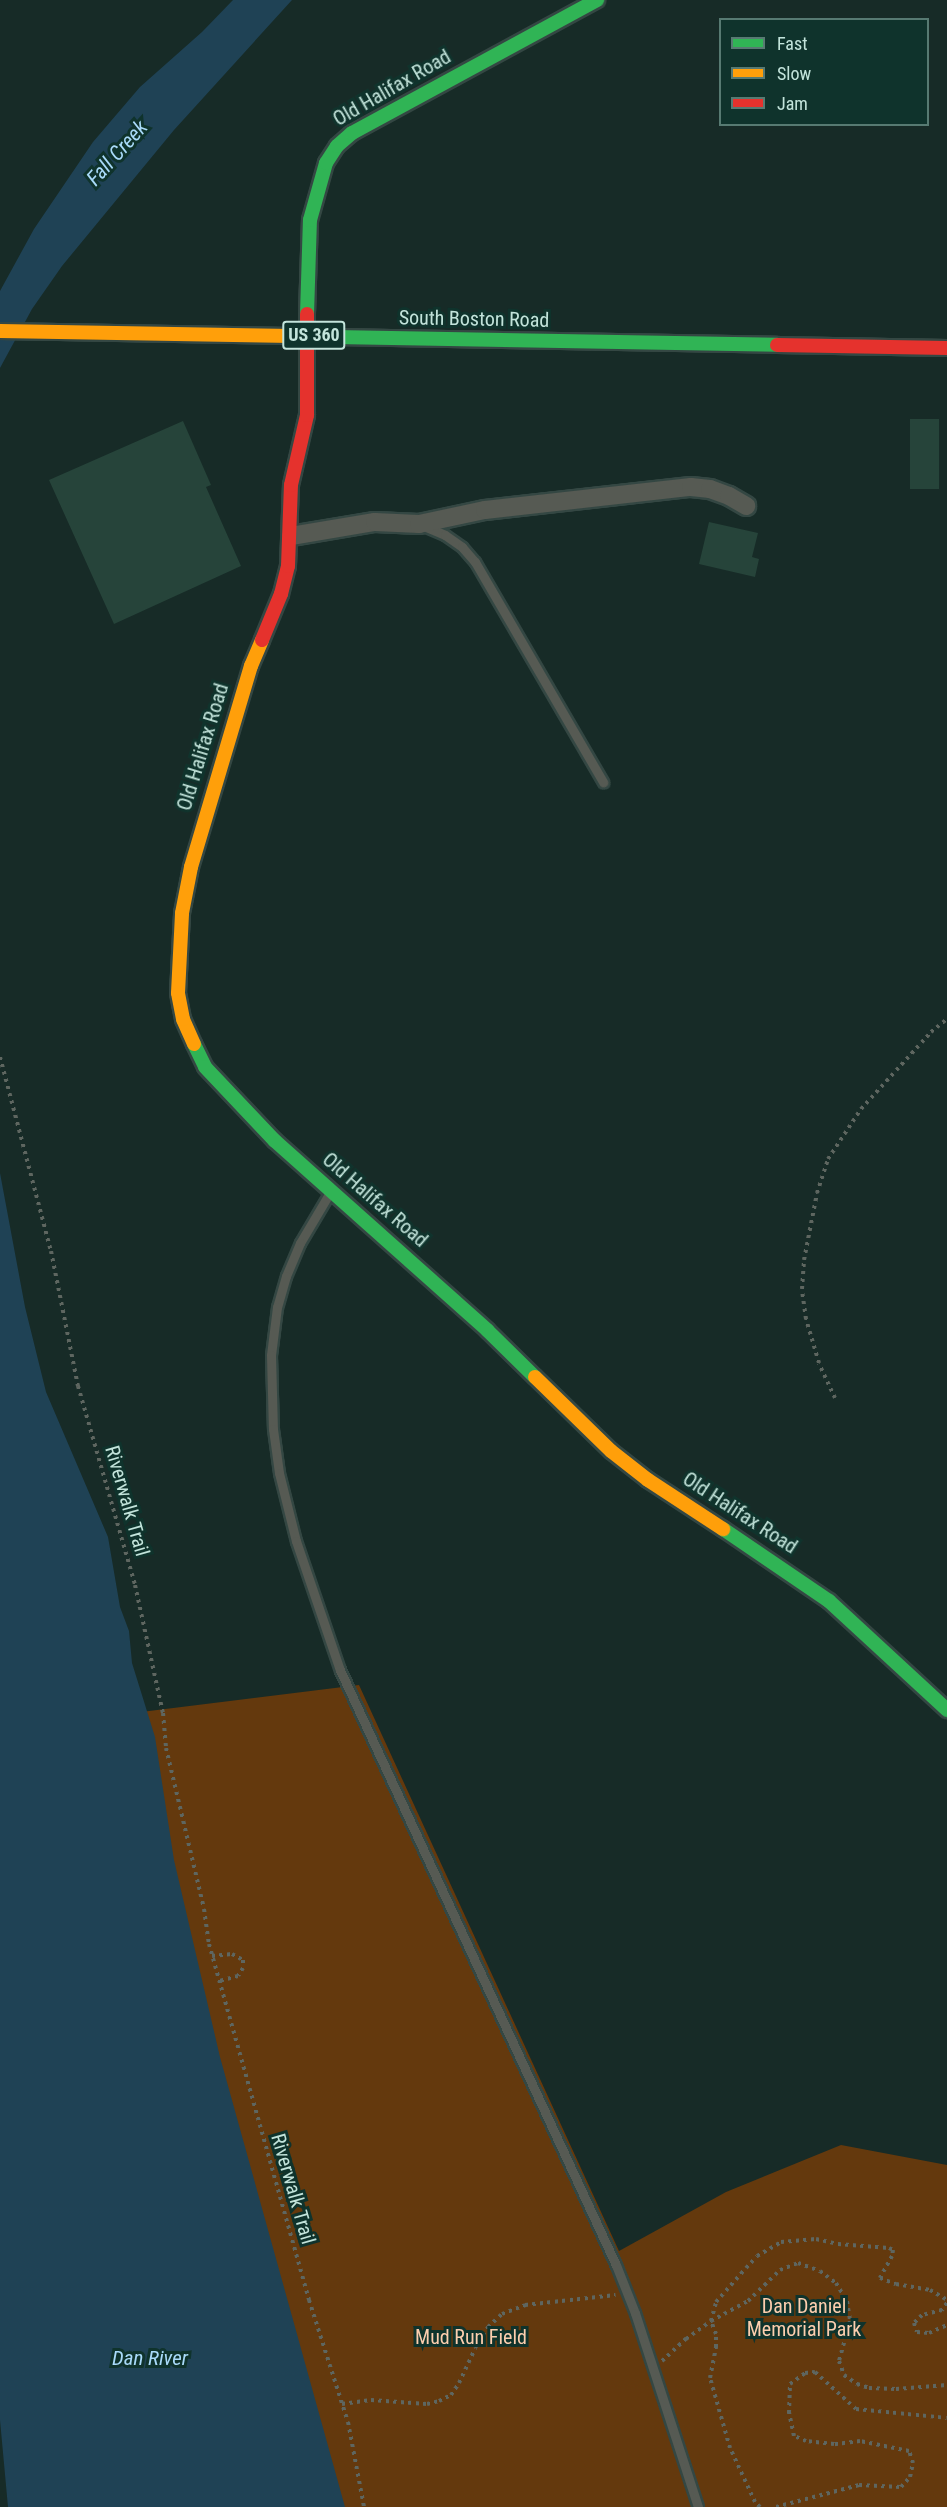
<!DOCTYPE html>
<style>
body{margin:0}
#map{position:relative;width:947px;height:2507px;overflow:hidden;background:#172b27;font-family:"Roboto Condensed",sans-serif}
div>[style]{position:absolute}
.green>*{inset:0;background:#64390d}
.water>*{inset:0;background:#1f4255}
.building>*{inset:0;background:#26443a;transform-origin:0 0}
.path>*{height:4px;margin-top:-2px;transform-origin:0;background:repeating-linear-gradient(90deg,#5e6660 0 3px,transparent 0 7.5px)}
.roads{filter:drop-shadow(2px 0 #344743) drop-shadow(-2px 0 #344743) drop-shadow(0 2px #344743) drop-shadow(0 -2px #344743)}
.lane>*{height:9px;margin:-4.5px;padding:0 4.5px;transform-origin:4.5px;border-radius:4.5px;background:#565a53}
.street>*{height:18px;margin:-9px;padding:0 9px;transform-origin:9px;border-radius:9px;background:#565a53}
.fast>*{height:14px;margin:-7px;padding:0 7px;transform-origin:7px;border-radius:7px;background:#30b455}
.slow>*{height:14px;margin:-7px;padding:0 7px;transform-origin:7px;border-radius:7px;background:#ff9f0a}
.jam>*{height:14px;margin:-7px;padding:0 7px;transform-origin:7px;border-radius:7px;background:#e5322d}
span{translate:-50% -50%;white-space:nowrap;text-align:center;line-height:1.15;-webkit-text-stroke:6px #0f332c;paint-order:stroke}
.shield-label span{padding:2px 4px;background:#0f332c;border:2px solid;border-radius:4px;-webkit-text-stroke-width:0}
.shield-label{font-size:18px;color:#c3e4db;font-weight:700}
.street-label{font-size:20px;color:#c3e4db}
.park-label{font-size:20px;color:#fcceae}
.water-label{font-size:21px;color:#a9daf9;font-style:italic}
.legend{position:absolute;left:719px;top:18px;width:210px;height:108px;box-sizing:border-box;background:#0f332c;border:2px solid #577a72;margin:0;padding:8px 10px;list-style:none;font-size:18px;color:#c3e4db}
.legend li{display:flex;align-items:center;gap:12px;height:30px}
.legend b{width:30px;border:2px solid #577a72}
</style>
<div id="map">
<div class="green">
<i style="clip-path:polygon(359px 1685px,619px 2251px,726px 2192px,841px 2145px,947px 2165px,947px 2507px,341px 2507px,247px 2181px,133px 1713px)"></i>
</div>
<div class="water">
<i style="clip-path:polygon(233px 0,292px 0,174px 130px,62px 266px,32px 309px,0 368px,0 291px,34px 229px,93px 142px,140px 87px,202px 32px)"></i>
<i style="clip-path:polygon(0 1173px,25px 1307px,46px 1392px,108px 1537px,120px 1607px,129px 1631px,132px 1663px,155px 1737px,174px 1860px,220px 2057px,345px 2507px,8px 2507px,0 2420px)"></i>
</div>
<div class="building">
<i style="left:910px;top:419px;width:29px;height:70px"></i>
<i style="clip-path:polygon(183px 421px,211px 485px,206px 487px,241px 566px,114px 624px,49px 480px)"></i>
<i style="clip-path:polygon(709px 522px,758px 533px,752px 557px,759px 559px,755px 577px,699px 564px)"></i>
</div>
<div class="path">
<i style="left:0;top:1057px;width:201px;rotate:75.3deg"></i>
<i style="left:51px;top:1251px;width:138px;rotate:78.7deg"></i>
<i style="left:78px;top:1386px;width:207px;rotate:74deg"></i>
<i style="left:135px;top:1585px;width:131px;rotate:77.7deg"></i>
<i style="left:163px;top:1713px;width:35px;rotate:85deg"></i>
<i style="left:166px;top:1748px;width:165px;rotate:76.7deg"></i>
<i style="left:204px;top:1909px;width:35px;rotate:82deg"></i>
<i style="left:209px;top:1944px;width:370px;rotate:74.3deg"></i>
<i style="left:309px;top:2300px;width:128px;rotate:72.3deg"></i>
<i style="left:348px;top:2422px;width:86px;rotate:79.3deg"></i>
<i style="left:835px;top:1398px;width:38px;rotate:-115deg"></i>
<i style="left:819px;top:1363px;width:46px;rotate:-106.5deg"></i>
<i style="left:806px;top:1319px;width:30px;rotate:-98deg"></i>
<i style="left:802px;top:1289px;width:29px;rotate:-86deg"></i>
<i style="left:804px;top:1260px;width:68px;rotate:-79deg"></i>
<i style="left:817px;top:1193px;width:36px;rotate:-72deg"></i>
<i style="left:828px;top:1159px;width:60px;rotate:-56.6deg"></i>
<i style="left:861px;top:1109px;width:104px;rotate:-47.7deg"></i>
<i style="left:931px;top:1032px;width:21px;rotate:-39deg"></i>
<i style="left:212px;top:1956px;width:20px;rotate:-6deg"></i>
<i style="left:232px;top:1954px;width:13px;rotate:29deg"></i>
<i style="left:243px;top:1960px;width:8px;rotate:90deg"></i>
<i style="left:243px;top:1968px;width:9px;rotate:122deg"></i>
<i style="left:238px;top:1976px;width:20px;rotate:165deg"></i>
<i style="left:947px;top:2303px;width:9px;rotate:126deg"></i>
<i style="left:942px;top:2310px;width:21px;rotate:166deg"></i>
<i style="left:922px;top:2315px;width:11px;rotate:135deg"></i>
<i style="left:914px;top:2323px;width:9px;rotate:72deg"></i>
<i style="left:917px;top:2332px;width:12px;rotate:5deg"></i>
<i style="left:929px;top:2333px;width:20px;rotate:-24deg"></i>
<i style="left:662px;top:2361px;width:33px;rotate:-43deg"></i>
<i style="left:686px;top:2339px;width:31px;rotate:-36deg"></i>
<i style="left:711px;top:2321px;width:42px;rotate:-28.4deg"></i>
<i style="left:748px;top:2301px;width:45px;rotate:-44.1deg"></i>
<i style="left:780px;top:2270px;width:19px;rotate:-21deg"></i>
<i style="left:798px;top:2263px;width:23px;rotate:20deg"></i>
<i style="left:820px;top:2271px;width:20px;rotate:37deg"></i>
<i style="left:836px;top:2283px;width:21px;rotate:59deg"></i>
<i style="left:847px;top:2301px;width:20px;rotate:81deg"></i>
<i style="left:850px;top:2321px;width:41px;rotate:105.4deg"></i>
<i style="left:839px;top:2361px;width:15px;rotate:70deg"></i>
<i style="left:844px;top:2375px;width:16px;rotate:35deg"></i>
<i style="left:857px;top:2384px;width:13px;rotate:18deg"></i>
<i style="left:869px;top:2388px;width:27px;rotate:2deg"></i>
<i style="left:896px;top:2389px;width:51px;rotate:-4.5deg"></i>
<i style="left:342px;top:2404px;width:29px;rotate:-8deg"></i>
<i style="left:371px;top:2400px;width:56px;rotate:4.1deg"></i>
<i style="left:427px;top:2404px;width:12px;rotate:-14deg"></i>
<i style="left:439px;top:2401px;width:13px;rotate:-27deg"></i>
<i style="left:451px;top:2395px;width:14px;rotate:-56deg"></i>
<i style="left:459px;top:2383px;width:38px;rotate:-65deg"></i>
<i style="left:475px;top:2348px;width:25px;rotate:-58deg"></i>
<i style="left:488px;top:2327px;width:19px;rotate:-43deg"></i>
<i style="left:502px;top:2314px;width:25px;rotate:-21deg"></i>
<i style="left:525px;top:2305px;width:91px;rotate:-6.3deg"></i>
<i style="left:760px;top:2507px;width:7px;rotate:-135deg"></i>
<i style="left:755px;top:2502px;width:60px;rotate:-114.8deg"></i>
<i style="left:730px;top:2448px;width:73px;rotate:-105.9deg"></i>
<i style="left:710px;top:2378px;width:32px;rotate:-79deg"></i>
<i style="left:716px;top:2347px;width:13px;rotate:-90deg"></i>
<i style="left:716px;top:2334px;width:14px;rotate:-111deg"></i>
<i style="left:711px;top:2321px;width:20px;rotate:-75deg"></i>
<i style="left:716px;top:2302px;width:45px;rotate:-48.6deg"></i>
<i style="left:746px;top:2268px;width:16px;rotate:-47deg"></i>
<i style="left:757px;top:2256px;width:28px;rotate:-30deg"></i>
<i style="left:781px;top:2242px;width:35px;rotate:-5deg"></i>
<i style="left:816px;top:2239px;width:23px;rotate:13deg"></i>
<i style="left:838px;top:2244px;width:51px;rotate:4.5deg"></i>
<i style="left:889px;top:2248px;width:4px;rotate:27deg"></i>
<i style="left:893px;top:2250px;width:6px;rotate:99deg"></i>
<i style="left:892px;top:2256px;width:25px;rotate:119deg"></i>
<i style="left:880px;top:2278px;width:17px;rotate:21deg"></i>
<i style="left:896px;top:2284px;width:35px;rotate:10deg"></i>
<i style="left:930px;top:2290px;width:20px;rotate:30deg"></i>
<i style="left:776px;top:2507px;width:86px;rotate:-14.8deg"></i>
<i style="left:859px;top:2485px;width:42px;rotate:2.7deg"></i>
<i style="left:901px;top:2487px;width:13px;rotate:-48deg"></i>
<i style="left:910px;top:2477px;width:14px;rotate:-78deg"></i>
<i style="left:913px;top:2463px;width:13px;rotate:-108deg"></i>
<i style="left:909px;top:2451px;width:50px;rotate:-168.5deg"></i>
<i style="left:860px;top:2441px;width:26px;rotate:173deg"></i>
<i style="left:834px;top:2444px;width:28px;rotate:-174deg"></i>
<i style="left:806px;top:2441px;width:13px;rotate:-157deg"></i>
<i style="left:794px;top:2436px;width:24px;rotate:-102deg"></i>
<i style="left:789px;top:2413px;width:29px;rotate:-88deg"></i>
<i style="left:790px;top:2384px;width:19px;rotate:-36deg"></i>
<i style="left:805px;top:2373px;width:10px;rotate:-6deg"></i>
<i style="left:815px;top:2372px;width:55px;rotate:42.1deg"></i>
<i style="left:856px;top:2409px;width:91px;rotate:5.6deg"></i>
</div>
<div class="roads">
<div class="lane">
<i style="left:424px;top:526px;width:23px;rotate:23deg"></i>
<i style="left:445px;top:535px;width:21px;rotate:35deg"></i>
<i style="left:462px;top:547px;width:20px;rotate:49deg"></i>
<i style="left:475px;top:562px;width:255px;rotate:59.8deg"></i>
<i style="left:329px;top:1194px;width:57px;rotate:120.6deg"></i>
<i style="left:300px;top:1243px;width:36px;rotate:113deg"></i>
<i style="left:286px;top:1276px;width:32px;rotate:106deg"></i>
<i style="left:277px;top:1307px;width:48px;rotate:97.1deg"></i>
<i style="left:271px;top:1355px;width:74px;rotate:88.5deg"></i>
<i style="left:273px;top:1429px;width:44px;rotate:82.2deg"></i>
<i style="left:279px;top:1473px;width:70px;rotate:76deg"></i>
<i style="left:296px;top:1541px;width:136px;rotate:71.2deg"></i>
<i style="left:340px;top:1670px;width:656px;rotate:65.12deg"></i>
<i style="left:616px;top:2265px;width:52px;rotate:68.4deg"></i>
<i style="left:635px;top:2313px;width:204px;rotate:72deg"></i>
</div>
<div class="street">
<i style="left:291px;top:536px;width:85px;rotate:-9.5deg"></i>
<i style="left:375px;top:522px;width:44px;rotate:2.6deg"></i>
<i style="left:419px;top:524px;width:67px;rotate:-12deg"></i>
<i style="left:485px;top:510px;width:207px;rotate:-6.4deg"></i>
<i style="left:691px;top:487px;width:19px;rotate:6deg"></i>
<i style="left:710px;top:489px;width:20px;rotate:20deg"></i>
<i style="left:729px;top:496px;width:20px;rotate:30deg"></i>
</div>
<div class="fast">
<i style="left:307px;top:314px;width:94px;rotate:-88.2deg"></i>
<i style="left:310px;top:220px;width:59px;rotate:-74.3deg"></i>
<i style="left:326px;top:163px;width:20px;rotate:-57deg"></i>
<i style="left:337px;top:146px;width:20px;rotate:-41deg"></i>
<i style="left:352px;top:133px;width:279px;rotate:-28.5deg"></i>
<i style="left:335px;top:337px;width:442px;rotate:1deg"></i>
<i style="left:194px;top:1044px;width:25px;rotate:64deg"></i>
<i style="left:205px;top:1067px;width:102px;rotate:46.6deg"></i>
<i style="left:275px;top:1141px;width:284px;rotate:41.7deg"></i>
<i style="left:487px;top:1330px;width:67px;rotate:44.4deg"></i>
<i style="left:723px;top:1529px;width:128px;rotate:34.2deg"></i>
<i style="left:829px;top:1601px;width:161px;rotate:42.7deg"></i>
</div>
<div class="slow">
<i style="left:0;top:331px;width:335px;rotate:1deg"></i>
<i style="left:194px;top:1044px;width:27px;rotate:-114deg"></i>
<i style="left:183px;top:1019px;width:26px;rotate:-101deg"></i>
<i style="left:178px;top:993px;width:80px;rotate:-87.1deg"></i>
<i style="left:182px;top:913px;width:47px;rotate:-78.9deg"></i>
<i style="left:191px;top:867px;width:210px;rotate:-73.4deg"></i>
<i style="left:251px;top:666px;width:28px;rotate:-67deg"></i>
<i style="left:535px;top:1377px;width:106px;rotate:44.2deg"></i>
<i style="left:611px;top:1451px;width:47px;rotate:38.1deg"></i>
<i style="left:648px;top:1480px;width:90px;rotate:33.2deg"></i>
</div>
<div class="jam">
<i style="left:777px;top:345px;width:170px;rotate:1deg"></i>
<i style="left:262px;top:640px;width:50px;rotate:-67.6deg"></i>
<i style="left:281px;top:594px;width:29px;rotate:-76deg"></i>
<i style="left:288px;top:566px;width:81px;rotate:-87.9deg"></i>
<i style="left:291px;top:485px;width:72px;rotate:-77.1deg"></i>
<i style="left:307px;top:415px;width:101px;rotate:-90deg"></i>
</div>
</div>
<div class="shield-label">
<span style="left:314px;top:335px">US 360</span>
</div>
<div class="street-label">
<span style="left:392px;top:88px;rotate:-30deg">Old Halifax Road</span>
<span style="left:474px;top:319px;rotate:1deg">South Boston Road</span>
<span style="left:203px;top:747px;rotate:-73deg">Old Halifax Road</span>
<span style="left:375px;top:1200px;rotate:41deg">Old Halifax Road</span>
<span style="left:127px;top:1501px;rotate:74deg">Riverwalk Trail</span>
<span style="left:740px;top:1513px;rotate:33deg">Old Halifax Road</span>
<span style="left:293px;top:2189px;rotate:74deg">Riverwalk Trail</span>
</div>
<div class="park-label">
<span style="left:804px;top:2318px">Dan Daniel<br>Memorial Park</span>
<span style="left:471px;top:2337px">Mud Run Field</span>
</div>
<div class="water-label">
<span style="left:117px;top:153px;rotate:-48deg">Fall Creek</span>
<span style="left:150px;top:2358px">Dan River</span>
</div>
<ul class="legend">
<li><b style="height:8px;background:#30b455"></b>Fast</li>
<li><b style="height:8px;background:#ff9f0a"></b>Slow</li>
<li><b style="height:8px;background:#e5322d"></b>Jam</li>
</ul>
</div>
